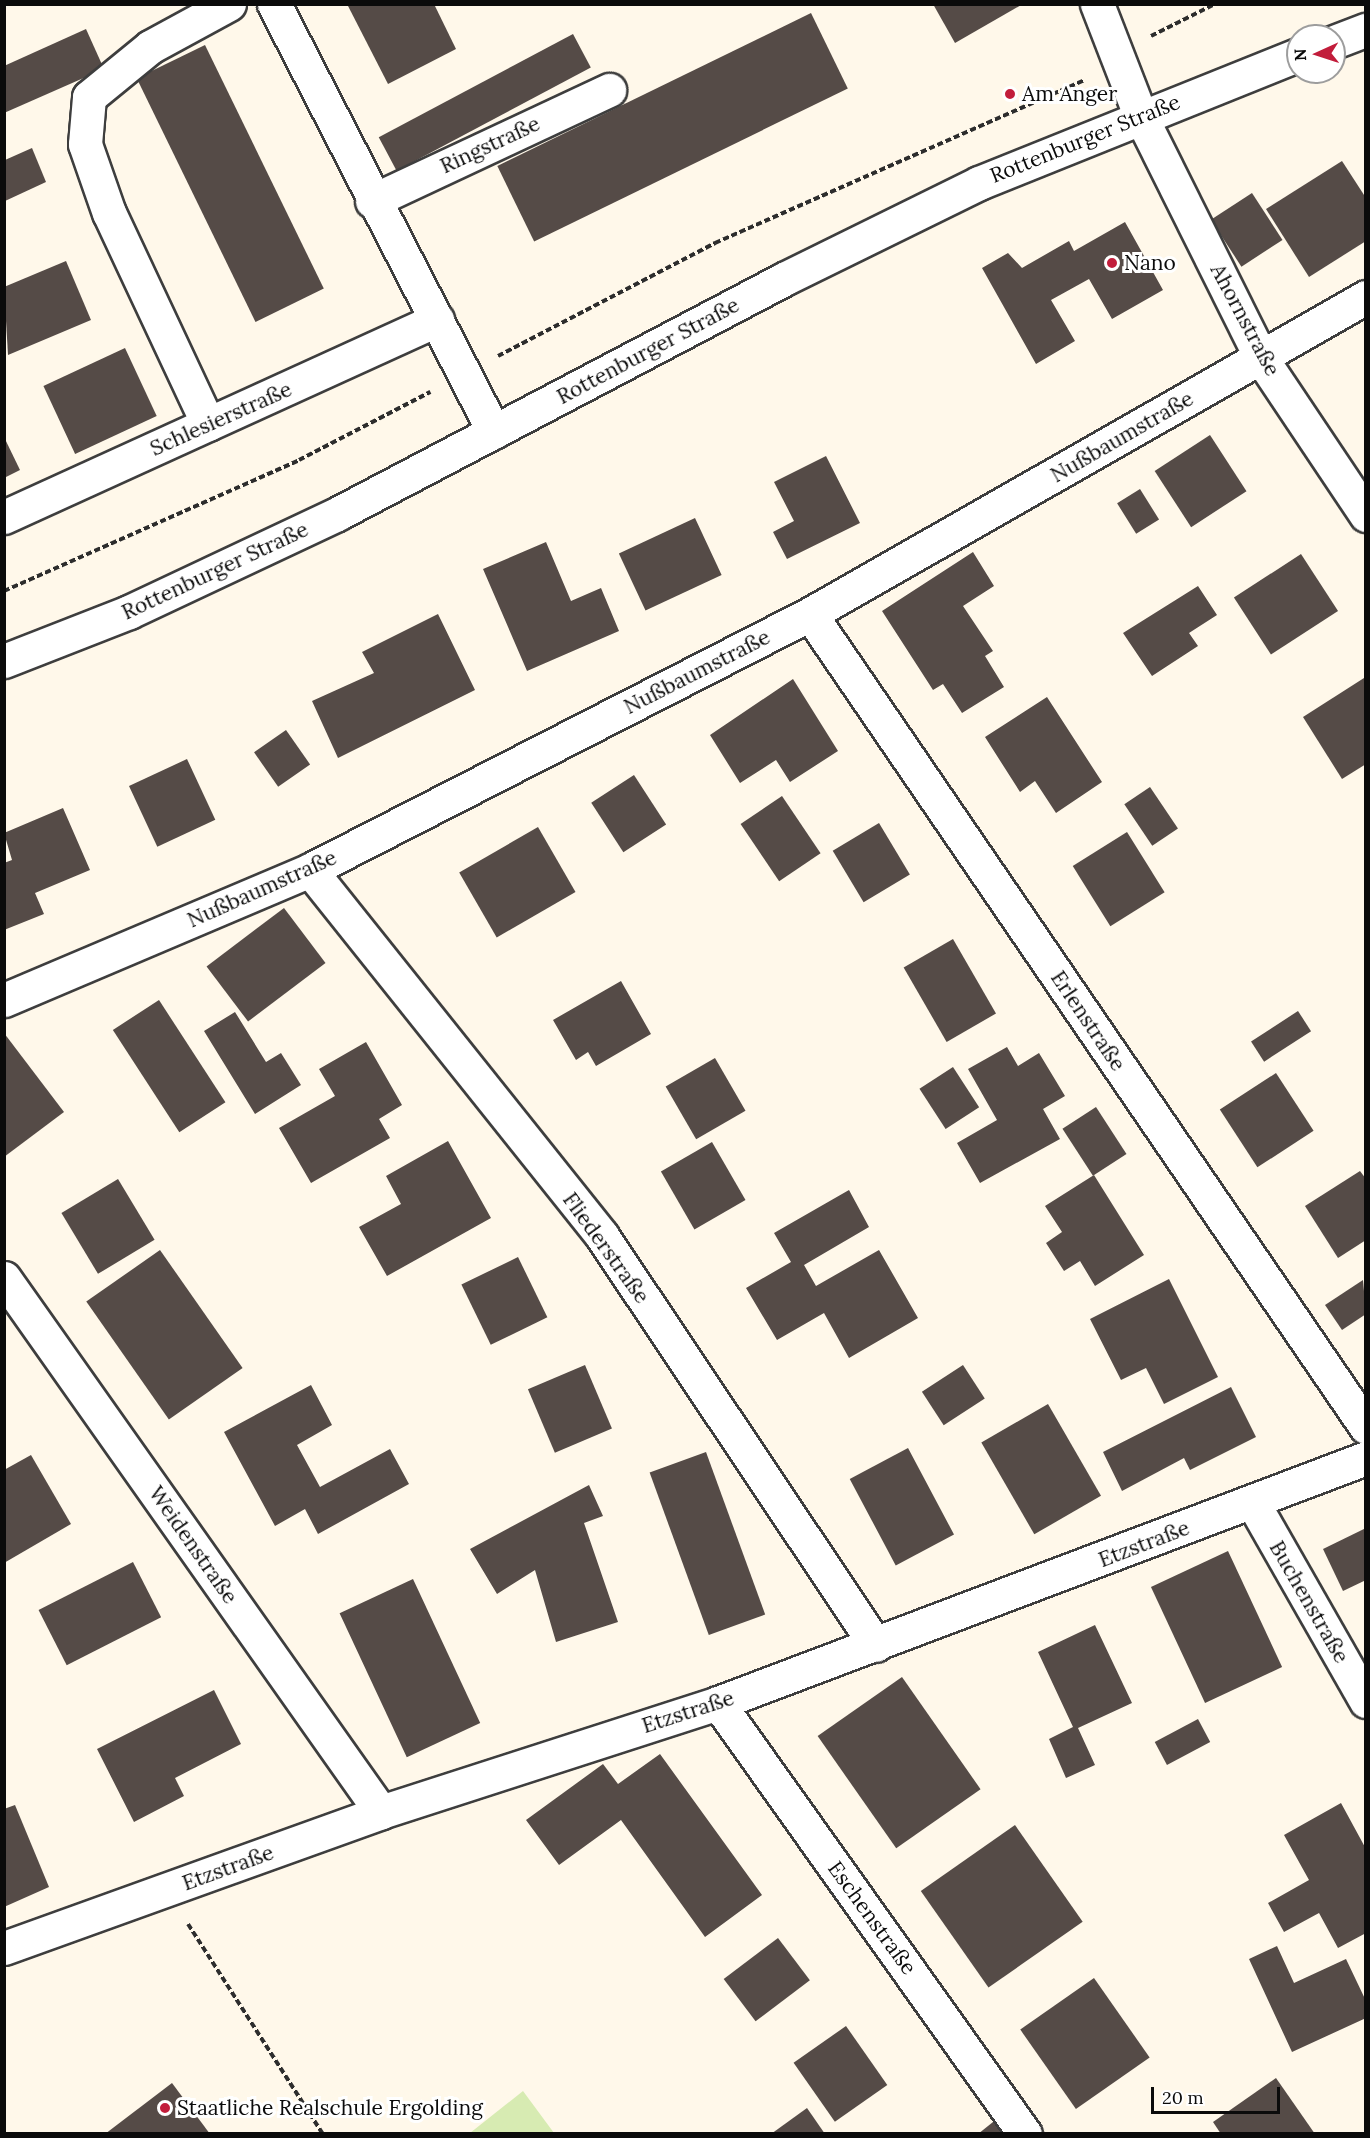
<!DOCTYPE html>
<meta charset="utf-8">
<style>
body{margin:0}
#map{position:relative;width:1370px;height:2138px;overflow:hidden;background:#fff8ea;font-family:Lora,serif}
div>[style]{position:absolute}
.green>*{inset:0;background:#d7ebb2}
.building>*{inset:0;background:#554b47;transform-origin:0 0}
.path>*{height:4px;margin-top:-2px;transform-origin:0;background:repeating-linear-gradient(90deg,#2d2d2d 0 6px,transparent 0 9px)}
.roads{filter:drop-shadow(2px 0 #3e3e3e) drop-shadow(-2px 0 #3e3e3e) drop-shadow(0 2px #3e3e3e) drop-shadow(0 -2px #3e3e3e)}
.minor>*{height:33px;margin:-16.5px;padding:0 16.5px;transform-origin:16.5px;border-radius:16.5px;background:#fff}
.dots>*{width:16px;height:16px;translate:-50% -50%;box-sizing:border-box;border:3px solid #fff;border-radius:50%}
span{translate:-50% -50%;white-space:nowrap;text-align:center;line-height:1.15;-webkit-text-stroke:6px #fff;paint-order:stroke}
.poi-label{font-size:21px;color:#0b0b0b}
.left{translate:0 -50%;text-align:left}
.street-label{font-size:21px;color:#0b0b0b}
.frame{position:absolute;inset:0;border:6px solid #0b0b0b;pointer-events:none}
.north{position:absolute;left:1286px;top:24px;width:60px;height:60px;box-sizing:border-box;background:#fff;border:2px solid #9d9d9d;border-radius:50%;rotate:267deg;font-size:16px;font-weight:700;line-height:24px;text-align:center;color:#0b0b0b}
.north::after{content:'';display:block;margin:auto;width:21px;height:27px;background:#c21d3b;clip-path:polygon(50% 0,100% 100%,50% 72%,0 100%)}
.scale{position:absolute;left:1151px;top:2087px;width:129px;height:27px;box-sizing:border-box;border:3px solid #0b0b0b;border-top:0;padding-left:8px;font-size:18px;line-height:21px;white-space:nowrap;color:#0b0b0b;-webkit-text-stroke:4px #fff;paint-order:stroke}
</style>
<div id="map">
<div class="green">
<i style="clip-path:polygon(523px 2091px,554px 2133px,470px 2133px)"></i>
</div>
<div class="building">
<i style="clip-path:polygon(347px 4px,434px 4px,456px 49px,388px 84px)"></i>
<i style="clip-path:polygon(933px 4px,1023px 4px,955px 43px)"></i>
<i style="left:811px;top:13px;width:84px;height:349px;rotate:64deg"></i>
<i style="clip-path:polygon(86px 29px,104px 69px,4px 113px,4px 66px)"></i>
<i style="left:573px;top:34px;width:38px;height:220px;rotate:62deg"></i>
<i style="left:205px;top:45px;width:271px;height:76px;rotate:64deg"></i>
<i style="clip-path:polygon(32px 148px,46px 182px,5px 201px,5px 160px)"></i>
<i style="clip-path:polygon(1342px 161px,1366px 198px,1366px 241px,1309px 277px,1266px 209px)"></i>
<i style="left:1252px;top:193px;width:56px;height:49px;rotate:57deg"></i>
<i style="clip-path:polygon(1125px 222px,1163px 290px,1112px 319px,1089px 279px,1051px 300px,1075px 341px,1036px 364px,982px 268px,1008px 253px,1022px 268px,1069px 241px,1074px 251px)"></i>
<i style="clip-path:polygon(66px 261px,91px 320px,8px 355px,4px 287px)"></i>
<i style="left:125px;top:348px;width:75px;height:90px;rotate:65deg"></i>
<i style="left:1210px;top:435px;width:67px;height:66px;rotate:57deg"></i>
<i style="clip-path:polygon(4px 437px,20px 470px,4px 478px)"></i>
<i style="clip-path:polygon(826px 456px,860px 523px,787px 559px,773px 532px,794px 521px,774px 482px)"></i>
<i style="left:1140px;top:489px;width:36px;height:27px;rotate:58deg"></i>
<i style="left:695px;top:518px;width:63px;height:84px;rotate:65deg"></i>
<i style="clip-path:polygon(546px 542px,571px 601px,601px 588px,619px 631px,527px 671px,483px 569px)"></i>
<i style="clip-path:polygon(973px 552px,994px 586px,963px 606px,993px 651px,985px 656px,1004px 687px,962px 713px,943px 684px,933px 690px,882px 611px)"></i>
<i style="left:1301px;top:554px;width:68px;height:80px;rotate:57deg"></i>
<i style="clip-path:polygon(1198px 586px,1217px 615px,1189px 633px,1198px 646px,1152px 676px,1123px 633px)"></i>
<i style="clip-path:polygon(438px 614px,475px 690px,338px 758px,312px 701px,374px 673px,362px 652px)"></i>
<i style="clip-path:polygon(1364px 678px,1366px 764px,1342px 779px,1303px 717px)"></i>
<i style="clip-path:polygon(793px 679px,838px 751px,790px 782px,776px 760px,740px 783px,710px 735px)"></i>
<i style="clip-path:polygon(1047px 697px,1102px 782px,1056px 813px,1035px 781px,1020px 792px,985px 737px)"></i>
<i style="left:286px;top:730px;width:42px;height:39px;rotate:55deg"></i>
<i style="left:187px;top:759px;width:67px;height:64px;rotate:65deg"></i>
<i style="left:634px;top:775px;width:59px;height:51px;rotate:57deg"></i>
<i style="left:1150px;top:787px;width:50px;height:31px;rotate:56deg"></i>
<i style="left:782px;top:796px;width:69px;height:50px;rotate:56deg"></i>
<i style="clip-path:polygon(63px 808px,90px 870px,35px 893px,44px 914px,4px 930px,4px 863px,12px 860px,4px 833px)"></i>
<i style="left:879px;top:823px;width:60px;height:54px;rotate:59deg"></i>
<i style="left:538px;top:827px;width:75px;height:91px;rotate:60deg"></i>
<i style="left:1127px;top:832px;width:71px;height:64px;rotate:58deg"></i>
<i style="left:284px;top:908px;width:69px;height:97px;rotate:53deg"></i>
<i style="left:953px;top:939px;width:86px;height:57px;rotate:60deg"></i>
<i style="clip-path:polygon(621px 981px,651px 1034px,596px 1066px,588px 1052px,576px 1060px,553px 1020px)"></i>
<i style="left:159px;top:1000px;width:122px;height:55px;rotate:57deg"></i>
<i style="left:1298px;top:1011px;width:24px;height:56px;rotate:57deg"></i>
<i style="clip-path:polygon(235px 1012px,266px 1062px,281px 1053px,301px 1085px,255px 1114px,204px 1031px)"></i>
<i style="clip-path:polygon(4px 1033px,64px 1112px,4px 1157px)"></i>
<i style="clip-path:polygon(366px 1042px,402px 1105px,379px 1119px,390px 1138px,311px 1183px,279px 1128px,335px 1096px,319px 1069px)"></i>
<i style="clip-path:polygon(1007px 1047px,1018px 1066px,1039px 1053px,1065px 1096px,1043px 1109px,1060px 1139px,980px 1183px,957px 1143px,997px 1120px,968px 1069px)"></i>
<i style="left:715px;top:1058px;width:61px;height:57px;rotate:60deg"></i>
<i style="left:953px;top:1067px;width:48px;height:40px;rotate:57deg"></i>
<i style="left:1276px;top:1073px;width:69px;height:67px;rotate:57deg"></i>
<i style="left:1096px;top:1107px;width:56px;height:40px;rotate:57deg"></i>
<i style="clip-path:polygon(448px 1141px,491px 1218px,387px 1276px,359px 1227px,401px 1204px,386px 1176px)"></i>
<i style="left:712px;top:1142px;width:67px;height:59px;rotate:60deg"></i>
<i style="clip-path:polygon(1360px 1171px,1366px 1179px,1366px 1240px,1338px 1258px,1305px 1206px)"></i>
<i style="clip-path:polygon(1094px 1175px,1144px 1255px,1095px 1286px,1080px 1261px,1064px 1271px,1046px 1243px,1062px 1232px,1045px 1206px)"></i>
<i style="left:118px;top:1179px;width:71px;height:66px;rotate:59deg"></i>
<i style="clip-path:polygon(849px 1190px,869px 1227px,804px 1265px,816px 1286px,879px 1250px,918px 1318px,849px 1358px,824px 1313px,777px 1340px,746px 1288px,791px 1262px,774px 1233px)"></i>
<i style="left:160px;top:1250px;width:144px;height:90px;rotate:55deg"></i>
<i style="left:518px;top:1257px;width:67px;height:63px;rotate:64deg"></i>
<i style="clip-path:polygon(1169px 1279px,1218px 1377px,1164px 1404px,1146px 1368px,1121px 1380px,1090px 1319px)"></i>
<i style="clip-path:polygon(1363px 1280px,1366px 1314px,1342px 1330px,1325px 1305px)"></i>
<i style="left:585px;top:1365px;width:69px;height:62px;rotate:67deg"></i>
<i style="left:963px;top:1365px;width:40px;height:49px;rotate:57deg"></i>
<i style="clip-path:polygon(311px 1385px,332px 1425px,297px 1445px,320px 1487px,390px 1449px,409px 1484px,318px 1534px,305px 1509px,275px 1526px,224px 1432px)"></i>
<i style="clip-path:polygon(1231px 1387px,1256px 1437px,1190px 1470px,1184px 1458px,1122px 1491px,1103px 1452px)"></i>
<i style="left:1048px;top:1404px;width:106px;height:77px;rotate:60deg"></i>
<i style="left:908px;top:1448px;width:98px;height:66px;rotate:62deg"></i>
<i style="left:706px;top:1452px;width:173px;height:60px;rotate:70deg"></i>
<i style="clip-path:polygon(31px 1455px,71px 1524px,4px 1563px,4px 1470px)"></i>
<i style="clip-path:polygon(589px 1485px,603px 1516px,584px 1523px,618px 1622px,556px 1642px,535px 1570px,497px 1594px,470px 1549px)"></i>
<i style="clip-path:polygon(1366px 1528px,1366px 1580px,1343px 1591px,1323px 1549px)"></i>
<i style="left:1228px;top:1551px;width:128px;height:85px;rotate:65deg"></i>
<i style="left:133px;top:1562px;width:62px;height:106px;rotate:63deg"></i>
<i style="left:413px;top:1579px;width:159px;height:81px;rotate:65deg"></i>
<i style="clip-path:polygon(1095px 1625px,1132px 1703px,1078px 1728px,1095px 1765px,1066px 1778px,1049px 1739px,1073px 1727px,1038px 1652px)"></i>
<i style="left:902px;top:1677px;width:137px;height:103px;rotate:55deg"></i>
<i style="clip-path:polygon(214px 1690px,241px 1744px,175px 1778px,184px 1796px,134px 1822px,97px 1749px)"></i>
<i style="left:1198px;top:1719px;width:26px;height:49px;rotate:62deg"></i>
<i style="clip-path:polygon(660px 1754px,762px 1895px,705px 1937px,621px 1820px,559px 1865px,526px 1820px,603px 1764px,618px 1784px)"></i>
<i style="clip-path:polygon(1341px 1803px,1366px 1849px,1366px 1933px,1338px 1948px,1319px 1913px,1284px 1932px,1268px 1903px,1309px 1880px,1284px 1835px)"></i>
<i style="clip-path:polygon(15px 1805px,49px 1887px,4px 1907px,4px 1809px)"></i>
<i style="left:1015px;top:1825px;width:118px;height:115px;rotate:55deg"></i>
<i style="left:778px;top:1938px;width:53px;height:68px;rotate:53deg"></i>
<i style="clip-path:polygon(1277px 1946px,1294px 1983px,1346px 1959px,1366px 2001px,1366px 2018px,1292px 2052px,1249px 1959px)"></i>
<i style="left:1094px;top:1978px;width:97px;height:90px;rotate:55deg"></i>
<i style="left:846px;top:2026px;width:72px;height:64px;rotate:55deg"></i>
<i style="clip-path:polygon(1276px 2078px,1315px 2134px,1221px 2134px,1213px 2122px)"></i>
<i style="clip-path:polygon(172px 2083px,210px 2134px,105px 2134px)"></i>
<i style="clip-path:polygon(807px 2108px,825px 2134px,771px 2134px)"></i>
<i style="clip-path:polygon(1003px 2114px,1018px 2134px,978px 2134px)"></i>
</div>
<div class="path">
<i style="left:1151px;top:36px;width:72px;rotate:-26.6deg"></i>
<i style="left:498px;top:356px;width:245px;rotate:-27.5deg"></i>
<i style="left:715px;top:243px;width:404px;rotate:-23.8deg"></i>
<i style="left:4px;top:591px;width:323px;rotate:-23.9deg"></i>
<i style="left:299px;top:460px;width:148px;rotate:-27.4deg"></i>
<i style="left:188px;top:1924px;width:250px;rotate:57.3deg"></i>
</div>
<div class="roads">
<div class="minor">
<i style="left:274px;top:4px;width:481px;rotate:62.8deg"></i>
<i style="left:1097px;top:4px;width:119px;rotate:68.8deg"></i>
<i style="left:1140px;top:115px;width:271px;rotate:63.5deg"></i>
<i style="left:1261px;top:358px;width:189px;rotate:56.2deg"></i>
<i style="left:1334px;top:42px;width:34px;rotate:-21deg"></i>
<i style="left:372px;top:201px;width:262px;rotate:-25.1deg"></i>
<i style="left:208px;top:424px;width:233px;rotate:-115.1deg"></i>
<i style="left:109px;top:213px;width:73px;rotate:-109.2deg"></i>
<i style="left:85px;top:144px;width:47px;rotate:-85.1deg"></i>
<i style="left:89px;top:97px;width:79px;rotate:-39.3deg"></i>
<i style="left:150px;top:47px;width:90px;rotate:-28.6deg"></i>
<i style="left:4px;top:517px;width:476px;rotate:-24.5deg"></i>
<i style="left:810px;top:614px;width:985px;rotate:55.63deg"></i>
<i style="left:4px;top:661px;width:134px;rotate:-21.4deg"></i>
<i style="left:129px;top:612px;width:230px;rotate:-25.2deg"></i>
<i style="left:337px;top:514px;width:505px;rotate:-27.73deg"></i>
<i style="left:784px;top:279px;width:217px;rotate:-26.2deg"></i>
<i style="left:979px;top:183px;width:344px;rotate:-21.9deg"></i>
<i style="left:310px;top:870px;width:468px;rotate:51.4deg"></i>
<i style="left:602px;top:1236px;width:492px;rotate:56.2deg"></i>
<i style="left:4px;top:1000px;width:332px;rotate:-23deg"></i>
<i style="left:310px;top:870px;width:562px;rotate:-27.11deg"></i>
<i style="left:810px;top:614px;width:640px;rotate:-29.69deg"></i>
<i style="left:4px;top:1278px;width:654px;rotate:54.78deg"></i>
<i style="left:1253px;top:1503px;width:228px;rotate:60.3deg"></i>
<i style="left:718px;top:1703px;width:529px;rotate:54.54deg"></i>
<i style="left:4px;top:1948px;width:401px;rotate:-19.8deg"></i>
<i style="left:381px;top:1812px;width:354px;rotate:-17.9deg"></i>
<i style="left:718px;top:1703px;width:693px;rotate:-20.71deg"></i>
</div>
</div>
<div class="dots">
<i style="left:1010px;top:94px;background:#c21d3b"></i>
<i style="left:1112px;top:263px;background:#c21d3b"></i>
<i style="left:165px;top:2108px;background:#c21d3b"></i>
</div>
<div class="poi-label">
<span class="left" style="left:1022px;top:94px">Am Anger</span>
<span class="left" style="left:1124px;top:263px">Nano</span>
<span class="left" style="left:177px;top:2108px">Staatliche Realschule Ergolding</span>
</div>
<div class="street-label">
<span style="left:1085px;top:139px;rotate:-22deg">Rottenburger Straße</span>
<span style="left:490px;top:145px;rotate:-25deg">Ringstraße</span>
<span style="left:1245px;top:320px;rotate:62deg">Ahornstraße</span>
<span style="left:648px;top:351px;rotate:-28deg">Rottenburger Straße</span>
<span style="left:221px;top:419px;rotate:-24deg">Schlesierstraße</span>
<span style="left:1122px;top:437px;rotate:-30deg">Nußbaumstraße</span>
<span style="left:215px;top:571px;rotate:-25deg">Rottenburger Straße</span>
<span style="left:697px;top:672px;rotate:-27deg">Nußbaumstraße</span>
<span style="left:262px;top:889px;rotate:-24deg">Nußbaumstraße</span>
<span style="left:1088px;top:1021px;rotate:56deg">Erlenstraße</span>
<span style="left:606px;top:1248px;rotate:54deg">Fliederstraße</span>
<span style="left:1144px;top:1544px;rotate:-21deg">Etzstraße</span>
<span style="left:193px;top:1545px;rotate:55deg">Weidenstraße</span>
<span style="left:1309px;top:1602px;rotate:60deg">Buchenstraße</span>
<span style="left:688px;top:1712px;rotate:-18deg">Etzstraße</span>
<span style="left:228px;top:1868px;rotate:-20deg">Etzstraße</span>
<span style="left:872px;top:1918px;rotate:54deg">Eschenstraße</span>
</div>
<div class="frame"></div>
<div class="north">N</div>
<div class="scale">20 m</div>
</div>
